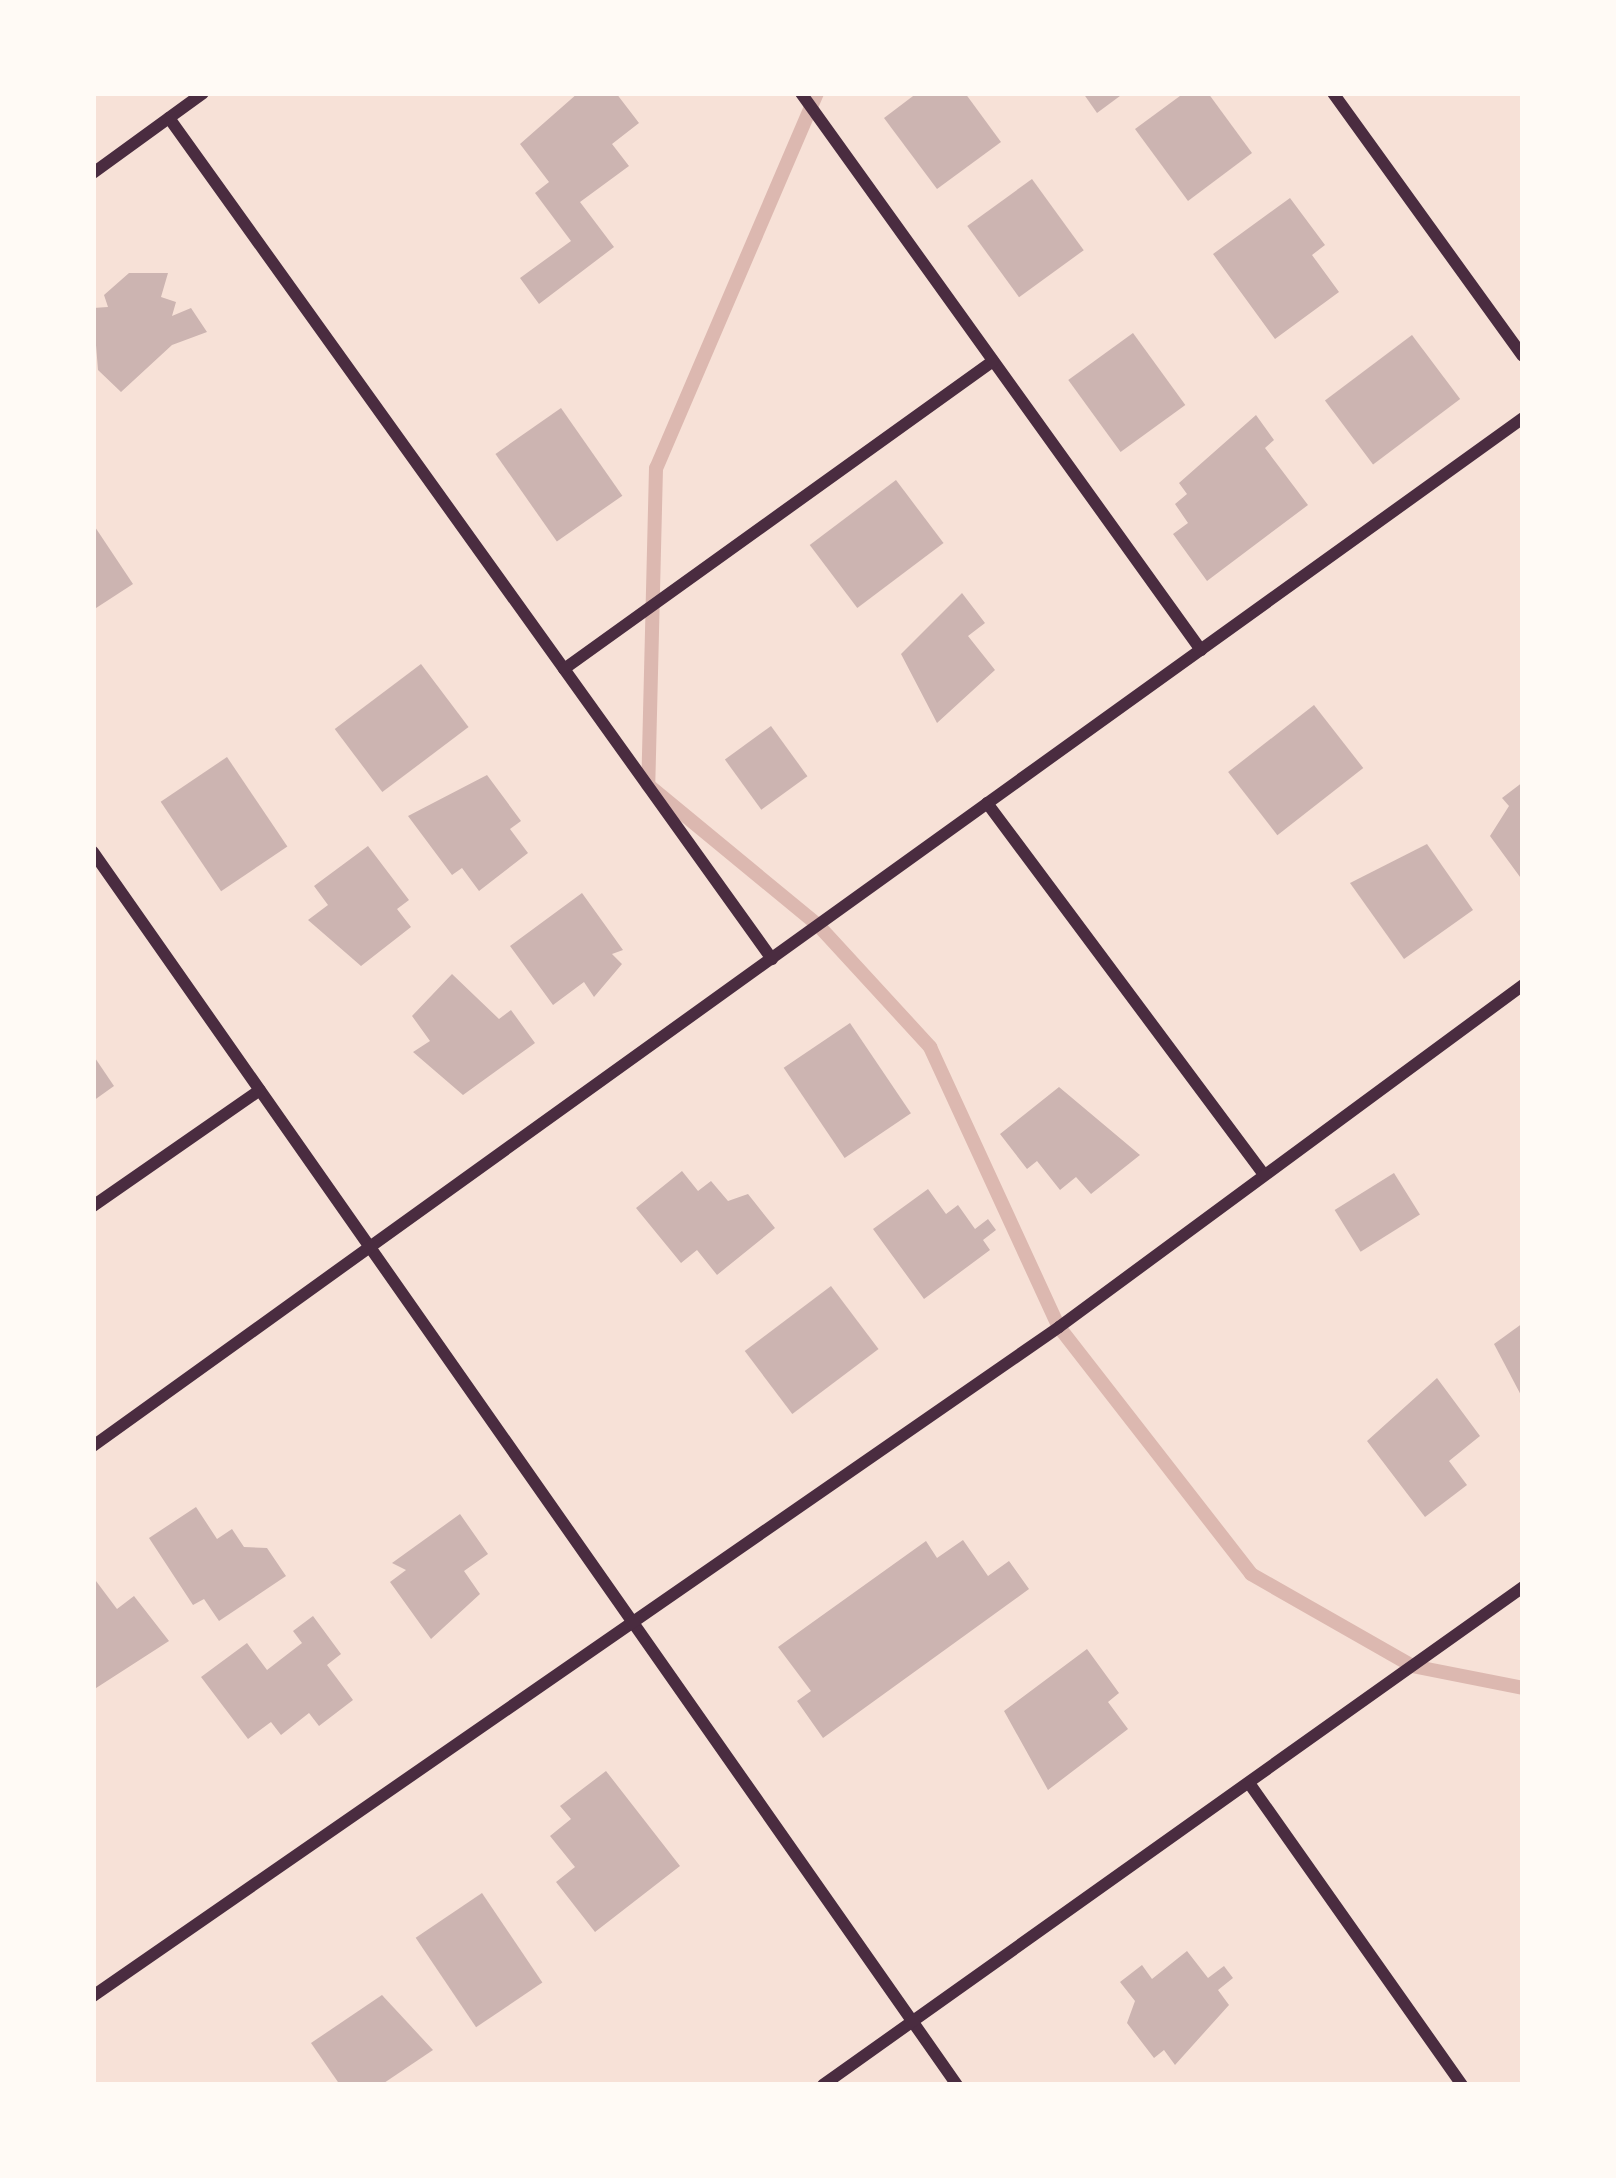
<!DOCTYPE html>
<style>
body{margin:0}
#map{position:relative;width:1616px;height:2178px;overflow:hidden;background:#f7e1d7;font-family:"Asap Condensed",sans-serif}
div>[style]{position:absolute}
.stream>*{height:14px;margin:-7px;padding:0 7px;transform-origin:7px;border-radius:7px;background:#dcb8b0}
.building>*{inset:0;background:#ccb4b1;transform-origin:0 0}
.minor>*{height:12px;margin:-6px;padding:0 6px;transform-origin:6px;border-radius:6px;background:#4a2c40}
span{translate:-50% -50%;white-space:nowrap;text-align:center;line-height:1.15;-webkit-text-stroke:9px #fffaf5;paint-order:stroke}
.frame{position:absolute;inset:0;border:96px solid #fffaf5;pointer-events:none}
</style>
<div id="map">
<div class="stream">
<i style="left:817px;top:93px;width:408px;rotate:113.2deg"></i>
<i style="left:656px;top:468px;width:317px;rotate:91.4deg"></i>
<i style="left:648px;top:785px;width:220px;rotate:39.5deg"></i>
<i style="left:818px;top:925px;width:166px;rotate:47.4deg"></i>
<i style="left:930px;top:1047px;width:308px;rotate:65.3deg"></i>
<i style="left:1059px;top:1327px;width:313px;rotate:52.1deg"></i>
<i style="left:1251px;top:1574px;width:185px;rotate:29.7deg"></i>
<i style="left:1412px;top:1666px;width:113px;rotate:11.2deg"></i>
</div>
<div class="building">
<i style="clip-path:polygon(578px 93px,616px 93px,639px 123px,612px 144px,629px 166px,580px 202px,614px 247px,539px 304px,520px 278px,571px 241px,535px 193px,549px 182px,520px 144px)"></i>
<i style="clip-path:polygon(917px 93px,965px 93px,1001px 142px,937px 189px,884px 118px)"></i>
<i style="clip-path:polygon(1083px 93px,1124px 93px,1097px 113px)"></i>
<i style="clip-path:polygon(1184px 93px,1208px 93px,1252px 153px,1188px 201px,1135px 129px)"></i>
<i style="left:1032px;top:179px;width:88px;height:80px;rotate:54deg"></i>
<i style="clip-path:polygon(1290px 198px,1325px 245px,1312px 255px,1339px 292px,1275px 339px,1213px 254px)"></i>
<i style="clip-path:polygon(129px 273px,168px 273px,161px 297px,176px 302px,172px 316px,191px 308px,207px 332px,172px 345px,121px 392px,98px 370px,93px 308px,108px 307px,104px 295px)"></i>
<i style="left:1133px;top:333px;width:89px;height:80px;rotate:54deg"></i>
<i style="left:1412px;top:335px;width:80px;height:109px;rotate:53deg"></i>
<i style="left:561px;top:408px;width:107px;height:80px;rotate:55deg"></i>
<i style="clip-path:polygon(1256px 415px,1274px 440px,1265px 448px,1308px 505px,1207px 581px,1173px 534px,1188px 523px,1175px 504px,1187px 494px,1179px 483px)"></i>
<i style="left:896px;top:480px;width:79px;height:108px;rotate:53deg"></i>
<i style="clip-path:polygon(93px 524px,133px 584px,93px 610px)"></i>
<i style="clip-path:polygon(962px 593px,985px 623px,968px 636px,995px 670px,937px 723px,901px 654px)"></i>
<i style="left:421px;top:664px;width:79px;height:108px;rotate:53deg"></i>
<i style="left:1314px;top:705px;width:80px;height:109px;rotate:52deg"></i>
<i style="left:771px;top:726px;width:62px;height:57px;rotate:54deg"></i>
<i style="left:227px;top:757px;width:108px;height:80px;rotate:56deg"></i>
<i style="clip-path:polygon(487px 775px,521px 821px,510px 829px,528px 853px,479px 891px,462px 868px,452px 875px,408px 816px)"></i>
<i style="clip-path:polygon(1523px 782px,1523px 881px,1490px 836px,1509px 806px,1502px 798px)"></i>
<i style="clip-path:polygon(1427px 844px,1473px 910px,1404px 959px,1350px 883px)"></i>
<i style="clip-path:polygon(368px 846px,409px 900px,397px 909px,411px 927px,361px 966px,308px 920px,328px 905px,314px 886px)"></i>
<i style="clip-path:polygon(582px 893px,623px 950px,612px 954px,622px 964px,594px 997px,584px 982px,553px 1005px,510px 946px)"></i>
<i style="clip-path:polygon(452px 974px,499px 1019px,511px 1010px,535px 1043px,463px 1095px,413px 1052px,430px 1041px,412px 1016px)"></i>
<i style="left:850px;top:1023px;width:109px;height:80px;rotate:56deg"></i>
<i style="clip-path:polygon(93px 1055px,114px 1086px,93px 1101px)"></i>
<i style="clip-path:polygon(1059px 1087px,1140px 1155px,1091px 1194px,1076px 1177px,1060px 1190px,1037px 1161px,1027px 1169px,1000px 1134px)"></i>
<i style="clip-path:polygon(682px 1171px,698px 1191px,711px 1181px,728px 1201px,748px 1194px,775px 1228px,717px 1275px,697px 1250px,681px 1263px,636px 1208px)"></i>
<i style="left:1394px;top:1173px;width:49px;height:70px;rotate:58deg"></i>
<i style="clip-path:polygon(928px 1189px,946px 1214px,958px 1205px,975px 1229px,988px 1219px,996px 1230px,983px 1240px,990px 1250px,924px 1299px,873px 1229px)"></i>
<i style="left:831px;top:1286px;width:79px;height:108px;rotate:53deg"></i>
<i style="clip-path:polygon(1523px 1323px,1523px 1399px,1494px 1344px)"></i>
<i style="clip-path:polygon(1437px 1378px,1480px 1436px,1449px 1461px,1467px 1485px,1425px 1517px,1367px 1441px)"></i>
<i style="clip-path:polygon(196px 1507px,217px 1539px,232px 1529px,244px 1547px,267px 1548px,286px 1576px,219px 1621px,204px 1599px,193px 1605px,149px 1538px)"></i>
<i style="clip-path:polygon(460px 1514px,488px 1554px,464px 1571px,480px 1594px,431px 1639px,390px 1582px,406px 1570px,392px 1563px)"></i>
<i style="clip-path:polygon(963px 1540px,988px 1576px,1009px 1561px,1029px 1589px,823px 1738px,797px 1701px,811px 1691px,778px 1647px,926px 1541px,937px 1558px)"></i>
<i style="clip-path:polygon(93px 1577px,117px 1609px,134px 1596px,169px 1641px,93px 1690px)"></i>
<i style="clip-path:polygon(313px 1616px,341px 1654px,327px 1665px,353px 1700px,319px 1726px,309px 1713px,281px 1735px,271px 1722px,248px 1739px,201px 1677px,247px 1643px,267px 1670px,302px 1643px,293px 1631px)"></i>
<i style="clip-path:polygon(1087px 1649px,1119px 1693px,1108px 1702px,1128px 1729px,1048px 1790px,1004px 1711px)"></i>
<i style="clip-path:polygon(606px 1771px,680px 1866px,595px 1932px,556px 1882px,575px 1867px,550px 1836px,571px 1819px,560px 1806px)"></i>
<i style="left:482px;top:1893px;width:108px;height:80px;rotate:56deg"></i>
<i style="clip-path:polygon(1187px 1951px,1208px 1978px,1224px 1966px,1233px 1978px,1218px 1990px,1229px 2005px,1175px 2065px,1164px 2050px,1154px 2058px,1127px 2023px,1135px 2001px,1120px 1982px,1142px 1965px,1152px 1979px)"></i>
<i style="clip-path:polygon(382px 1995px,433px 2050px,381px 2085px,340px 2085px,311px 2043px)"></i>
</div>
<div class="minor">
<i style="left:801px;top:93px;width:686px;rotate:54.32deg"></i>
<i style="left:1333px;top:93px;width:324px;rotate:54.2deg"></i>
<i style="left:169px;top:118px;width:1035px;rotate:54.36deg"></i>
<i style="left:93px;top:173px;width:136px;rotate:-36deg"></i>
<i style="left:564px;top:669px;width:528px;rotate:-35.68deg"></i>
<i style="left:987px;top:803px;width:458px;rotate:53.3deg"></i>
<i style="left:93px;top:852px;width:1506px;rotate:54.98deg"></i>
<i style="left:93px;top:1206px;width:203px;rotate:-34.8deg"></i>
<i style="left:93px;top:1446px;width:1761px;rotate:-35.71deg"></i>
<i style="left:1249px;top:1783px;width:370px;rotate:54.8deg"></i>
<i style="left:93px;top:1996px;width:1175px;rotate:-34.7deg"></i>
<i style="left:1059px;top:1327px;width:576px;rotate:-36.39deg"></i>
<i style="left:823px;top:2085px;width:859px;rotate:-35.43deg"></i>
</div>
<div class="frame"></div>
</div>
